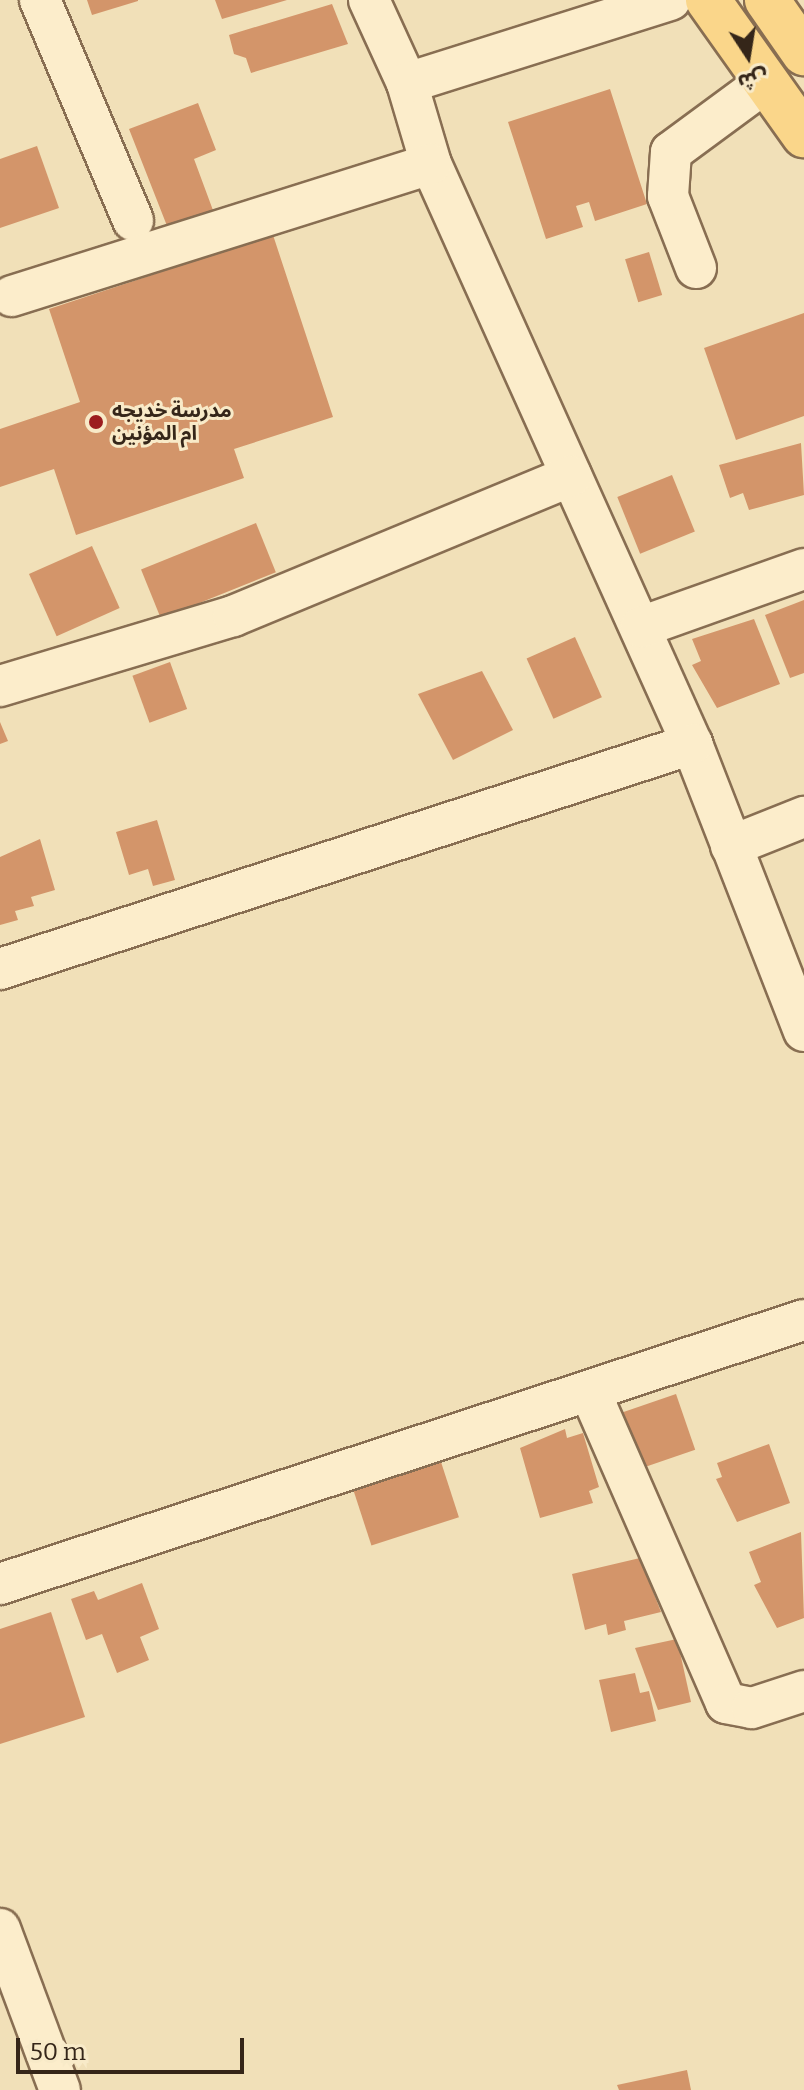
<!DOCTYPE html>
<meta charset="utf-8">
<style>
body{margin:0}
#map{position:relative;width:804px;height:2090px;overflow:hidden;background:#f1e0b8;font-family:Bitter,"Noto Sans Arabic",serif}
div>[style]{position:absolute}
.building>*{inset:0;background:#d3956a;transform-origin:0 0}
.roads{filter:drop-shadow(2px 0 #886e52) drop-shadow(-2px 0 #886e52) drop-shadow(0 2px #886e52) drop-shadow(0 -2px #886e52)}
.minor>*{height:40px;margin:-20px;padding:0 20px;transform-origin:20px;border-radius:20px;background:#fcedcb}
.major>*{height:44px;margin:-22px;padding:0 22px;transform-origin:22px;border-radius:22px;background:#fad68a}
.dots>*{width:22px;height:22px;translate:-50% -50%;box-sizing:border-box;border:4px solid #f8eac8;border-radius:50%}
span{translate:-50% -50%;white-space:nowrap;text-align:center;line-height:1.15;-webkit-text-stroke:6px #f8eac8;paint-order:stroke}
.poi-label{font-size:20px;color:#352619;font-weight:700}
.left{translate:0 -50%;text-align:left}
.north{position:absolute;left:708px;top:16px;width:80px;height:80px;-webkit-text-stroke:6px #f8eac8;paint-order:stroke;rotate:168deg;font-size:22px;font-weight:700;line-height:32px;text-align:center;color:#352619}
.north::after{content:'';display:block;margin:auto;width:28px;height:36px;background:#352619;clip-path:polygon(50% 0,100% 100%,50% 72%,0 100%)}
.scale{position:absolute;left:16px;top:2038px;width:228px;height:36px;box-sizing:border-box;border:4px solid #352619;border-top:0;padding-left:10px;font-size:24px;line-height:28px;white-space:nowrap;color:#352619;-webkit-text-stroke:6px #f8eac8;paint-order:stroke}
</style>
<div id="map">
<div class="building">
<i style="clip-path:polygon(87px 0,138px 0,138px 1px,92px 15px)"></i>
<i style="clip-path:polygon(215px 0,287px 0,222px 19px)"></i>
<i style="clip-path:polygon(332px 4px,348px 44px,251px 73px,246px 58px,234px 54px,229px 35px)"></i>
<i style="clip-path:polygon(610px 89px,647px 204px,595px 221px,589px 202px,576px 206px,583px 227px,546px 239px,508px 122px)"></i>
<i style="clip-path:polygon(198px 103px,216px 150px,194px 159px,214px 213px,169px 231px,129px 129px)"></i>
<i style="clip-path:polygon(37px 146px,59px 208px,0 228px,0 159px)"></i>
<i style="clip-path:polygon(273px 235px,333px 417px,234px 449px,244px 478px,76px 535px,54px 469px,0 487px,0 429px,80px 402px,49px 309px)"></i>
<i style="left:649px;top:252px;width:45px;height:25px;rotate:73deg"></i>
<i style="clip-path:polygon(804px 313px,804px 416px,736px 440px,704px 348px)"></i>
<i style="clip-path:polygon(801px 443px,804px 495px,749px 510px,743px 493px,730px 498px,719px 465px)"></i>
<i style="left:672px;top:475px;width:61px;height:59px;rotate:68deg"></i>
<i style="left:256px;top:523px;width:53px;height:124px;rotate:68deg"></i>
<i style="left:92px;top:546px;width:68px;height:69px;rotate:66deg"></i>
<i style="clip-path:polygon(804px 600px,804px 673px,790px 678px,765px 615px)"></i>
<i style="clip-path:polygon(754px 619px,780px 684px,717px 708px,692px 665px,701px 661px,692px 639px)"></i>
<i style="left:575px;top:637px;width:66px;height:53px;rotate:66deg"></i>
<i style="left:170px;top:662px;width:50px;height:40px;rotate:70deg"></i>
<i style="clip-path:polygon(482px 671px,513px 730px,453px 760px,418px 694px)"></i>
<i style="clip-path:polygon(0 722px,8px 741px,0 744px)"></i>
<i style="clip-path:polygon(157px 820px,175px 880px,153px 886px,148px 869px,129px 875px,116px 832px)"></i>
<i style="clip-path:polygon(40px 839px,55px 890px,31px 897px,34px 906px,15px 911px,18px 920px,0 925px,0 857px)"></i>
<i style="left:676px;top:1394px;width:59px;height:57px;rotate:71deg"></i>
<i style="clip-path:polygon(565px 1429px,567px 1438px,583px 1433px,599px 1487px,589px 1491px,593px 1503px,540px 1518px,520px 1448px)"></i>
<i style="clip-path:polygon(769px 1444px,790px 1503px,737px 1522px,716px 1479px,722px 1477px,717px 1463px)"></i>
<i style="left:441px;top:1462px;width:58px;height:92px;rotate:72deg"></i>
<i style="clip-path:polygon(801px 1532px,804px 1618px,777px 1628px,754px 1585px,761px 1582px,749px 1552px)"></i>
<i style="clip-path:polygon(640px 1558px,661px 1612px,624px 1621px,626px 1630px,608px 1635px,606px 1624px,585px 1630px,572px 1574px)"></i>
<i style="clip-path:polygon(142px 1583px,159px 1629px,140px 1637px,149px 1660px,117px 1673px,102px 1634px,86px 1640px,71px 1599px,94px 1591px,98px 1600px)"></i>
<i style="clip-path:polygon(51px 1612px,85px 1717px,0 1744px,0 1629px)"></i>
<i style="clip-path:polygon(677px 1639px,691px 1702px,658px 1710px,635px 1648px)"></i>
<i style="clip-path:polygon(635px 1673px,640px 1693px,649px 1691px,656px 1721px,611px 1732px,599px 1680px)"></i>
<i style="clip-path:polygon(687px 2070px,691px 2090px,619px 2090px,617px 2085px)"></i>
</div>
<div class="roads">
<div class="minor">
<i style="left:40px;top:0;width:239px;rotate:67.1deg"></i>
<i style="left:369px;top:0;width:91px;rotate:65.4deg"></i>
<i style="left:407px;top:83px;width:84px;rotate:73.5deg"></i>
<i style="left:431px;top:164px;width:636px;rotate:65.77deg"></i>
<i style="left:692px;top:744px;width:308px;rotate:68.7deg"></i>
<i style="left:407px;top:83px;width:276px;rotate:-17.5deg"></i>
<i style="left:696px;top:268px;width:77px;rotate:-111.3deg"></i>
<i style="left:668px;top:196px;width:44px;rotate:-86.1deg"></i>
<i style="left:671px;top:152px;width:118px;rotate:-36.4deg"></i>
<i style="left:12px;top:296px;width:439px;rotate:-17.5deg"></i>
<i style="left:641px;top:627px;width:173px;rotate:-19.6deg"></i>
<i style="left:0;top:686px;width:243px;rotate:-16.7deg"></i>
<i style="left:233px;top:616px;width:366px;rotate:-22.5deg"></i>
<i style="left:731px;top:846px;width:79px;rotate:-21.7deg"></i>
<i style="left:0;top:969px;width:728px;rotate:-18.01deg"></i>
<i style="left:591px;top:1394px;width:337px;rotate:66.4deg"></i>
<i style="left:726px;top:1703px;width:26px;rotate:11deg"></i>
<i style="left:752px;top:1708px;width:55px;rotate:-18.1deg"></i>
<i style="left:0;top:1584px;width:846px;rotate:-18.18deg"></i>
<i style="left:0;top:1929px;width:172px;rotate:69.6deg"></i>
</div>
<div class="major">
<i style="left:708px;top:0;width:166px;rotate:54.6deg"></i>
<i style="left:767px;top:0;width:65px;rotate:55.1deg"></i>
</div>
</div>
<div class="dots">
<i style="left:96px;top:422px;background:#9c1d1f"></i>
</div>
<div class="poi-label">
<span class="left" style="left:112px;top:422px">مدرسة خديجه<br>ام المؤنين</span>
</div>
<div class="north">ش</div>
<div class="scale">50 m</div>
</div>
